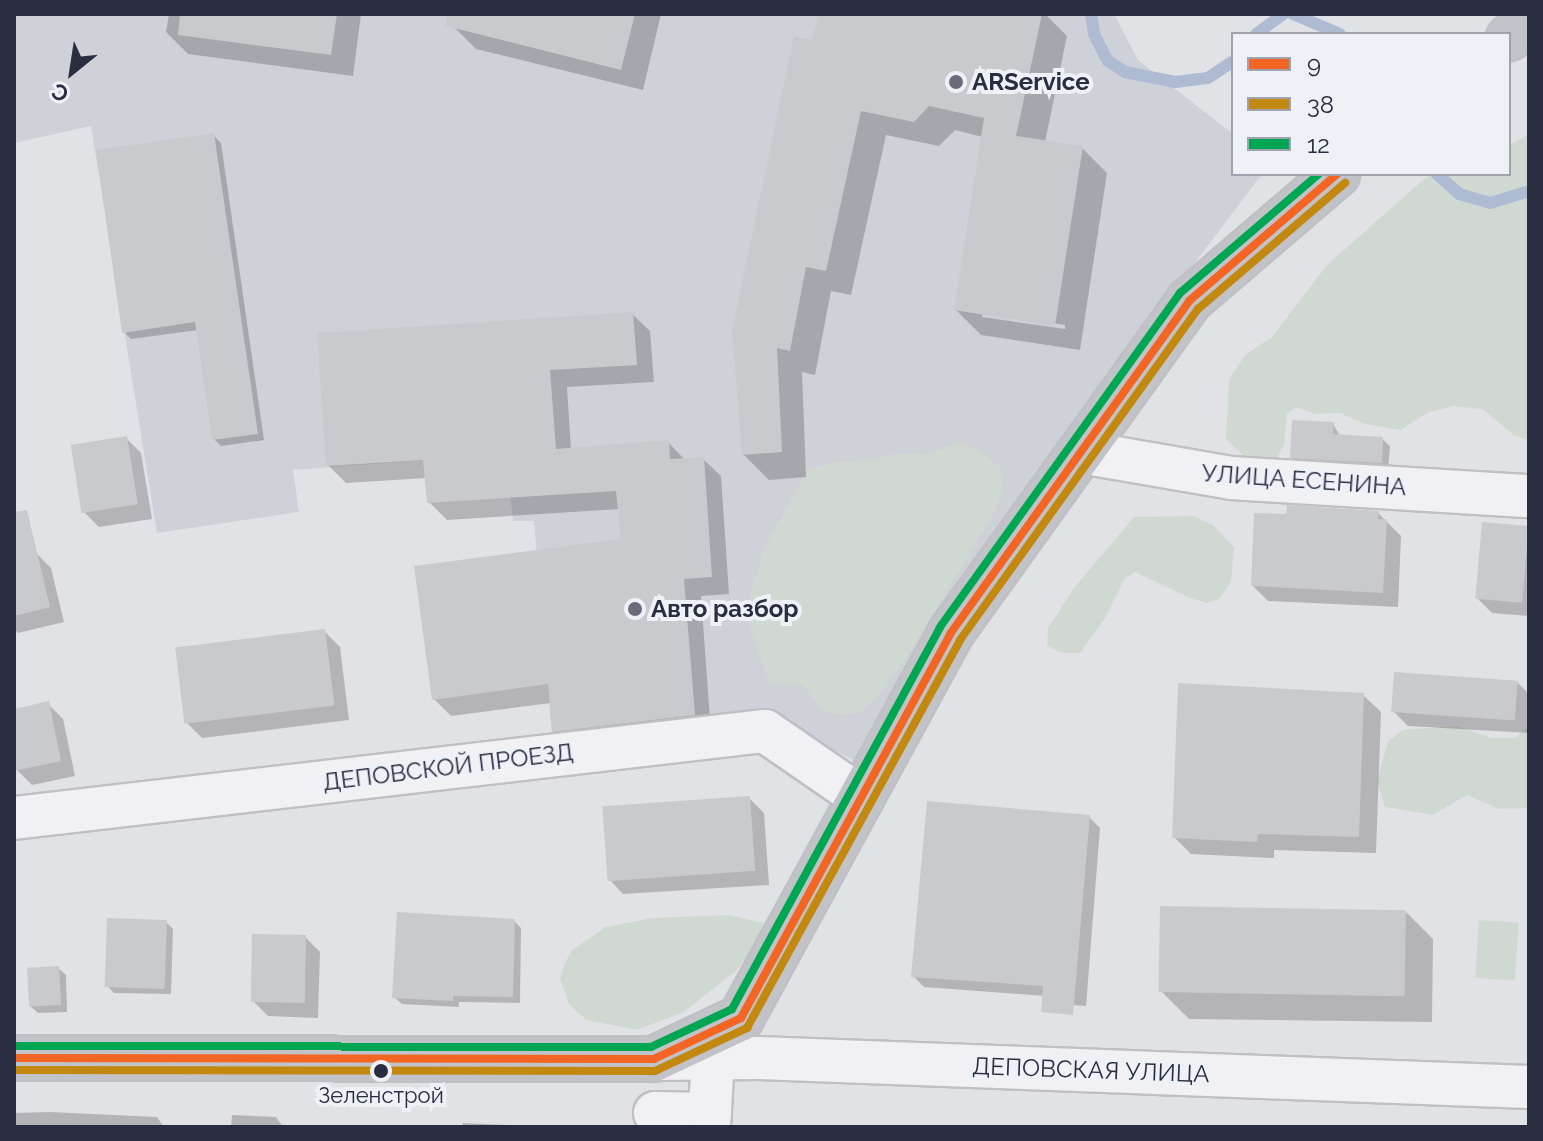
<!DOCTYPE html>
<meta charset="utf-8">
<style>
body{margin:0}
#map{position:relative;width:1543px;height:1141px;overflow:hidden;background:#e1e2e6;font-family:Raleway,sans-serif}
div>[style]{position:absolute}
.built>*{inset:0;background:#cfd1d9}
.green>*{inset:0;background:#d0d9d1;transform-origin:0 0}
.shadow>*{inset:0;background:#0003}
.stream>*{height:12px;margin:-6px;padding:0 6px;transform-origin:6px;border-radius:6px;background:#afbbd2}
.building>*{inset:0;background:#c9cace;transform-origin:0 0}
.roads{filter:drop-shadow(2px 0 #bfc0c4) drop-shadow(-2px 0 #bfc0c4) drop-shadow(0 2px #bfc0c4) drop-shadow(0 -2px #bfc0c4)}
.street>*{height:42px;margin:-21px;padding:0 21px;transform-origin:21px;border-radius:21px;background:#f1f1f3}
.secondary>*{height:44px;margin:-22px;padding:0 22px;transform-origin:22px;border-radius:22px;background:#c2c3c9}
.bus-1>*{height:8px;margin:-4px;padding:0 4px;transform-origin:4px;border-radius:4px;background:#f26522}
.bus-2>*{height:8px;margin:-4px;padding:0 4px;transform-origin:4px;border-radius:4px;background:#c38810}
.bus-3>*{height:8px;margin:-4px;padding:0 4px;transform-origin:4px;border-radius:4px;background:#00a651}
.dots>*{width:22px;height:22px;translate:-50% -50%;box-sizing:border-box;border:4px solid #eef1f6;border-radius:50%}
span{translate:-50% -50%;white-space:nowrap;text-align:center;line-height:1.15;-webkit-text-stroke:8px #eef1f6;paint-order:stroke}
.bus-label{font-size:22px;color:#282d40}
.poi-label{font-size:24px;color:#282d40;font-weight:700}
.left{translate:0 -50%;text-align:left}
.street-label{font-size:24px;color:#282d40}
.frame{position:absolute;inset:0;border:16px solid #282d40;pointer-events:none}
.legend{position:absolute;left:1231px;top:32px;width:280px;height:144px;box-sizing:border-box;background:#eef1f6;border:2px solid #9fa3ad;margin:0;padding:10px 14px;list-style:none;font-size:24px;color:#282d40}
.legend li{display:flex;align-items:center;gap:16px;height:40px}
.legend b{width:40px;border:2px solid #9fa3ad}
.north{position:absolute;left:32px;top:32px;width:80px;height:80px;-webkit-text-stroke:6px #eef1f6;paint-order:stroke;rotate:210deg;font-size:22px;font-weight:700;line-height:32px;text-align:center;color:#282d40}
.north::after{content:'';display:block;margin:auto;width:28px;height:36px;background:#282d40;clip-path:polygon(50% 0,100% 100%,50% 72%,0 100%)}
</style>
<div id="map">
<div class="built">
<i style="clip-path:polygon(14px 14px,1114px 14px,1138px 60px,1233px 134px,1233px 174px,1262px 174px,1051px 453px,863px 765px,764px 714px,552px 735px,534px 521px,513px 521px,506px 454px,293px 470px,299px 512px,157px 533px,91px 126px,14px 143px)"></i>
</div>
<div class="green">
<i style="clip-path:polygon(1529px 135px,1529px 441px,1514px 435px,1482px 409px,1454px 406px,1429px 412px,1400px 430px,1365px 424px,1340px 413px,1315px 414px,1296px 407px,1287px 414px,1284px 445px,1275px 462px,1246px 458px,1226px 439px,1229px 379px,1245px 355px,1272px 337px,1327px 265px,1424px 179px,1433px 174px,1509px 174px,1509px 145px)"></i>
<i style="clip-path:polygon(959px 442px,979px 450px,1000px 467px,1003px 485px,996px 509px,913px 647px,881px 693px,861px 712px,846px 715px,821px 711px,804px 685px,770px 684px,749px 625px,748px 602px,764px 549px,807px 471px,833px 462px,872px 460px,899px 453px,929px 454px)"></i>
<i style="clip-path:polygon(1193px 516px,1213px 525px,1234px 547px,1231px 582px,1219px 599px,1207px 603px,1190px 598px,1135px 572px,1125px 578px,1105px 618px,1080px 653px,1063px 653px,1047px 646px,1048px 628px,1074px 588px,1134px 517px)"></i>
<i style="clip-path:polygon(1457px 726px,1491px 738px,1515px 738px,1529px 726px,1529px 808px,1499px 809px,1467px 795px,1433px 815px,1385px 807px,1377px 781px,1388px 741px,1403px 730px)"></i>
<i style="clip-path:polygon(728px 915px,769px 924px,737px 970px,684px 1012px,637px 1030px,587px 1020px,570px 1006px,560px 979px,565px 963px,572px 950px,606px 927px,653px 918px)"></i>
<i style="left:1479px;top:920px;width:40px;height:58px;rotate:4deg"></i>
</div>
<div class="shadow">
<i style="clip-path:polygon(169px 14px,361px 14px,353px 76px,188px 54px,166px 32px)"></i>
<i style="clip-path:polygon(450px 14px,661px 14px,643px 90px,476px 49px,454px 27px)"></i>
<i style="clip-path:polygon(evenodd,820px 14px,1045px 14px,1067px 36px,1045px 142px,1082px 148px,1107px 173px,1080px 350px,981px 335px,956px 310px,983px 137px,955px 130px,939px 146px,886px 135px,851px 295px,831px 291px,815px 375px,802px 372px,806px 477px,769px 480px,744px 455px,820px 14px,982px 313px,1065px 325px,1065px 329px,982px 317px,982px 313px)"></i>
<i style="clip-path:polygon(213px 135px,221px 143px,264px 440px,221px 446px,214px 439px,198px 330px,131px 339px,124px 332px)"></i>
<i style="clip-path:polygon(632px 314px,650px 331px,654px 382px,567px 387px,571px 449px,668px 442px,685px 460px,703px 459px,721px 476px,729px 594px,701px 596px,711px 732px,572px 748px,554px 731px,551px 703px,451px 716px,434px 699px,623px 541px,620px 509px,447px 520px,429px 502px,427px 478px,346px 483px,328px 465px)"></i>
<i style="clip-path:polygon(1333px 424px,1340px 436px,1382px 439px,1390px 446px,1388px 469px,1299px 464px,1292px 457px)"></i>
<i style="clip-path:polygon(126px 438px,141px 453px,152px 519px,99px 527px,84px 512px)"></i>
<i style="clip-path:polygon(1378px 513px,1401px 536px,1398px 607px,1268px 601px,1253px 586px)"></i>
<i style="clip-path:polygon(1529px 527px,1529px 616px,1492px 613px,1477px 598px)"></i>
<i style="clip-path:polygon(36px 553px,51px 568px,64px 622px,18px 633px,14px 628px,14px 558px)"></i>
<i style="clip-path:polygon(325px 632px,340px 647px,349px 720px,202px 738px,187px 723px)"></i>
<i style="clip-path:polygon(1517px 682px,1529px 694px,1529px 733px,1408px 726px,1393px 711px)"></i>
<i style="clip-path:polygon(1363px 695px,1381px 712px,1376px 853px,1274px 850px,1274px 858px,1191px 854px,1174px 837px)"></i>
<i style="clip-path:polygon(48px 704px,63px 719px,75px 776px,32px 785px,17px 770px,14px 711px)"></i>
<i style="clip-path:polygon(749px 798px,764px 813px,769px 885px,623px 894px,608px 878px)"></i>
<i style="clip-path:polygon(1089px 817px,1100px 828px,1086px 1006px,1056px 1004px,1047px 996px,924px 987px,913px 976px)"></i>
<i style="clip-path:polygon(1405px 911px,1433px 939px,1432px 1022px,1189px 1019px,1161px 991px)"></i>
<i style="clip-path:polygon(514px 921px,521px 928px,520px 1003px,459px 1002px,459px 1007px,402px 1004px,394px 997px)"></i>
<i style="clip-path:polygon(166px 922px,173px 929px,171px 994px,114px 993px,107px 986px)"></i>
<i style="clip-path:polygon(305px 937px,320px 952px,318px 1018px,268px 1016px,253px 1001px)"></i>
<i style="clip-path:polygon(58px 968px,66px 975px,67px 1012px,38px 1013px,30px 1006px)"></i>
<i style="clip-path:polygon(50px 1112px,157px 1117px,164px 1127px,14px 1127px,14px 1113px)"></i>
<i style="clip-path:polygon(232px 1115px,276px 1117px,283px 1127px,231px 1127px)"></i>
<i style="clip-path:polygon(463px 1123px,557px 1127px,463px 1127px)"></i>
</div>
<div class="stream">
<i style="left:1091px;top:14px;width:20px;rotate:81deg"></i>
<i style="left:1094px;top:34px;width:30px;rotate:63deg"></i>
<i style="left:1108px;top:61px;width:20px;rotate:33deg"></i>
<i style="left:1125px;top:72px;width:51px;rotate:11.3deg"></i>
<i style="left:1175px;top:82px;width:33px;rotate:-7deg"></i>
<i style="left:1208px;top:78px;width:30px;rotate:-34deg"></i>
<i style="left:1293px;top:14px;width:51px;rotate:23.1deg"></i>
<i style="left:1256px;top:34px;width:34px;rotate:-36deg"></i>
<i style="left:1437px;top:174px;width:30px;rotate:42deg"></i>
<i style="left:1459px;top:194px;width:32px;rotate:16deg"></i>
<i style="left:1490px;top:203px;width:41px;rotate:-17.1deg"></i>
</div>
<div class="building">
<i style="clip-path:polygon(180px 14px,337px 14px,331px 55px,178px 35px)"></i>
<i style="clip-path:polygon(447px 14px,635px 14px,621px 70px,446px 26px)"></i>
<i style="clip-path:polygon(818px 14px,1042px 14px,1016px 136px,1083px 146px,1055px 326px,954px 310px,984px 118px,929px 106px,914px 122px,861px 111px,826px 271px,806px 267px,790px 351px,777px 348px,782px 452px,742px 455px,732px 330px,794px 36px,812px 40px)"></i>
<i style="clip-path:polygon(214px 133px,258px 434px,212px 440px,195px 322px,122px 333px,96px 150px)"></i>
<i style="clip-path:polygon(633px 312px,637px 365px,550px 370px,556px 449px,669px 440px,670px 459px,704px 457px,712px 577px,684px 579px,695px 715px,552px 732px,548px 684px,432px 700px,414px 566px,621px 539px,616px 491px,427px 503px,423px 460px,326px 466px,317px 333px)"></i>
<i style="clip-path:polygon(1292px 420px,1334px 422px,1333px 434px,1383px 437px,1382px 463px,1290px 458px)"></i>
<i style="left:127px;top:436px;width:69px;height:57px;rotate:81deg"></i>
<i style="clip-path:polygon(1287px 505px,1379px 511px,1378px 519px,1387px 519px,1383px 593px,1251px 586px,1254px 513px,1286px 514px)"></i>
<i style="clip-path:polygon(27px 510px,50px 607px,14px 616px,14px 512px)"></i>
<i style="left:1482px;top:522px;width:47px;height:77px;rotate:5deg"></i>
<i style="left:325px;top:629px;width:77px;height:151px;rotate:83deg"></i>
<i style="left:1394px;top:672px;width:124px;height:40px;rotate:4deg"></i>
<i style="clip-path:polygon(1178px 683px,1364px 693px,1359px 837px,1258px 834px,1257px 842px,1172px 838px)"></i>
<i style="clip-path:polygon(49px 701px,61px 761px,14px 771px,14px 709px)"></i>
<i style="left:750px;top:796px;width:75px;height:148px;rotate:86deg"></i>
<i style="clip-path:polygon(927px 801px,1090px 815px,1073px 1015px,1041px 1012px,1043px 986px,911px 977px)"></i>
<i style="left:1160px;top:906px;width:246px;height:86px;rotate:1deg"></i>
<i style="clip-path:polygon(397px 912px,515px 919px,513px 997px,453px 996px,453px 1001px,392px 998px)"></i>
<i style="left:107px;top:918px;width:60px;height:69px;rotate:2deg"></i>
<i style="left:252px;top:934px;width:54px;height:68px;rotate:1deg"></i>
<i style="left:59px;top:966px;width:39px;height:32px;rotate:87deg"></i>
</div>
<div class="roads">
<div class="street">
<i style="left:1081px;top:452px;width:152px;rotate:9.8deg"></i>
<i style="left:1231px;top:478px;width:299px;rotate:3.5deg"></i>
<i style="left:14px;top:818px;width:756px;rotate:-6.61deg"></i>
<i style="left:765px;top:731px;width:118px;rotate:34.6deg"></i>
<i style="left:654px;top:1059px;width:105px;rotate:-0.5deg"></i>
<i style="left:759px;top:1058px;width:771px;rotate:2.16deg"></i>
<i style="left:655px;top:1113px;width:55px;rotate:1deg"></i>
<i style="left:709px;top:1127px;width:69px;rotate:-86.7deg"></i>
</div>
<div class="secondary">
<i style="left:1509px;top:38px;width:25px;rotate:-37deg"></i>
<i style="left:14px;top:1058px;width:640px;rotate:0.09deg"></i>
<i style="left:654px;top:1059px;width:96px;rotate:-25.2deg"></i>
<i style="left:741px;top:1018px;width:437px;rotate:-61.4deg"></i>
<i style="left:950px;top:634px;width:410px;rotate:-54.3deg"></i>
<i style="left:1189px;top:301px;width:195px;rotate:-40.6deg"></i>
</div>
</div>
<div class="bus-1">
<i style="left:14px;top:1058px;width:640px;rotate:0.09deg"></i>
<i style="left:654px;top:1059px;width:96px;rotate:-25.2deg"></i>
<i style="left:741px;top:1018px;width:437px;rotate:-61.4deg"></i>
<i style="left:950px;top:634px;width:410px;rotate:-54.3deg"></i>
<i style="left:1189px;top:301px;width:195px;rotate:-40.6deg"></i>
</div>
<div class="bus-2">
<i style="left:14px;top:1070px;width:641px;rotate:0.09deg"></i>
<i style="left:655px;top:1071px;width:102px;rotate:-25.1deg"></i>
<i style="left:747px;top:1028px;width:443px;rotate:-61.2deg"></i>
<i style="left:960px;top:640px;width:408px;rotate:-54.3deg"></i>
<i style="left:1198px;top:309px;width:194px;rotate:-40.6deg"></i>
</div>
<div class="bus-3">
<i style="left:14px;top:1046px;width:637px;rotate:0.09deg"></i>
<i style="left:651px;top:1047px;width:89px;rotate:-25.1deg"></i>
<i style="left:732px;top:1009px;width:435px;rotate:-61.4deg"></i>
<i style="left:940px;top:627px;width:411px;rotate:-54.3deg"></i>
<i style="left:1180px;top:293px;width:183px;rotate:-40.6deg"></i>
</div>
<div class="dots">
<i style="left:956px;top:82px;background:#696c7a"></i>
<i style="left:635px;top:609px;background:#696c7a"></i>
<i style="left:381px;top:1071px;background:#282d40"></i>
</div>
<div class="bus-label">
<span style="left:381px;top:1096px">Зеленстрой</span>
</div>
<div class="poi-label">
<span class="left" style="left:972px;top:82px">ARService</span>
<span class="left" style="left:651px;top:609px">Авто разбор</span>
</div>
<div class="street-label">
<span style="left:1304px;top:480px;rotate:4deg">УЛИЦА ЕСЕНИНА</span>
<span style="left:448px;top:767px;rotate:-7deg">ДЕПОВСКОЙ ПРОЕЗД</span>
<span style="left:1091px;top:1070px;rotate:2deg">ДЕПОВСКАЯ УЛИЦА</span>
</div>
<div class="frame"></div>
<ul class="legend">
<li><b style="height:10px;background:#f26522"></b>9</li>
<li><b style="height:10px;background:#c38810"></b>38</li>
<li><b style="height:10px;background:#00a651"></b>12</li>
</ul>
<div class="north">С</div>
</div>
